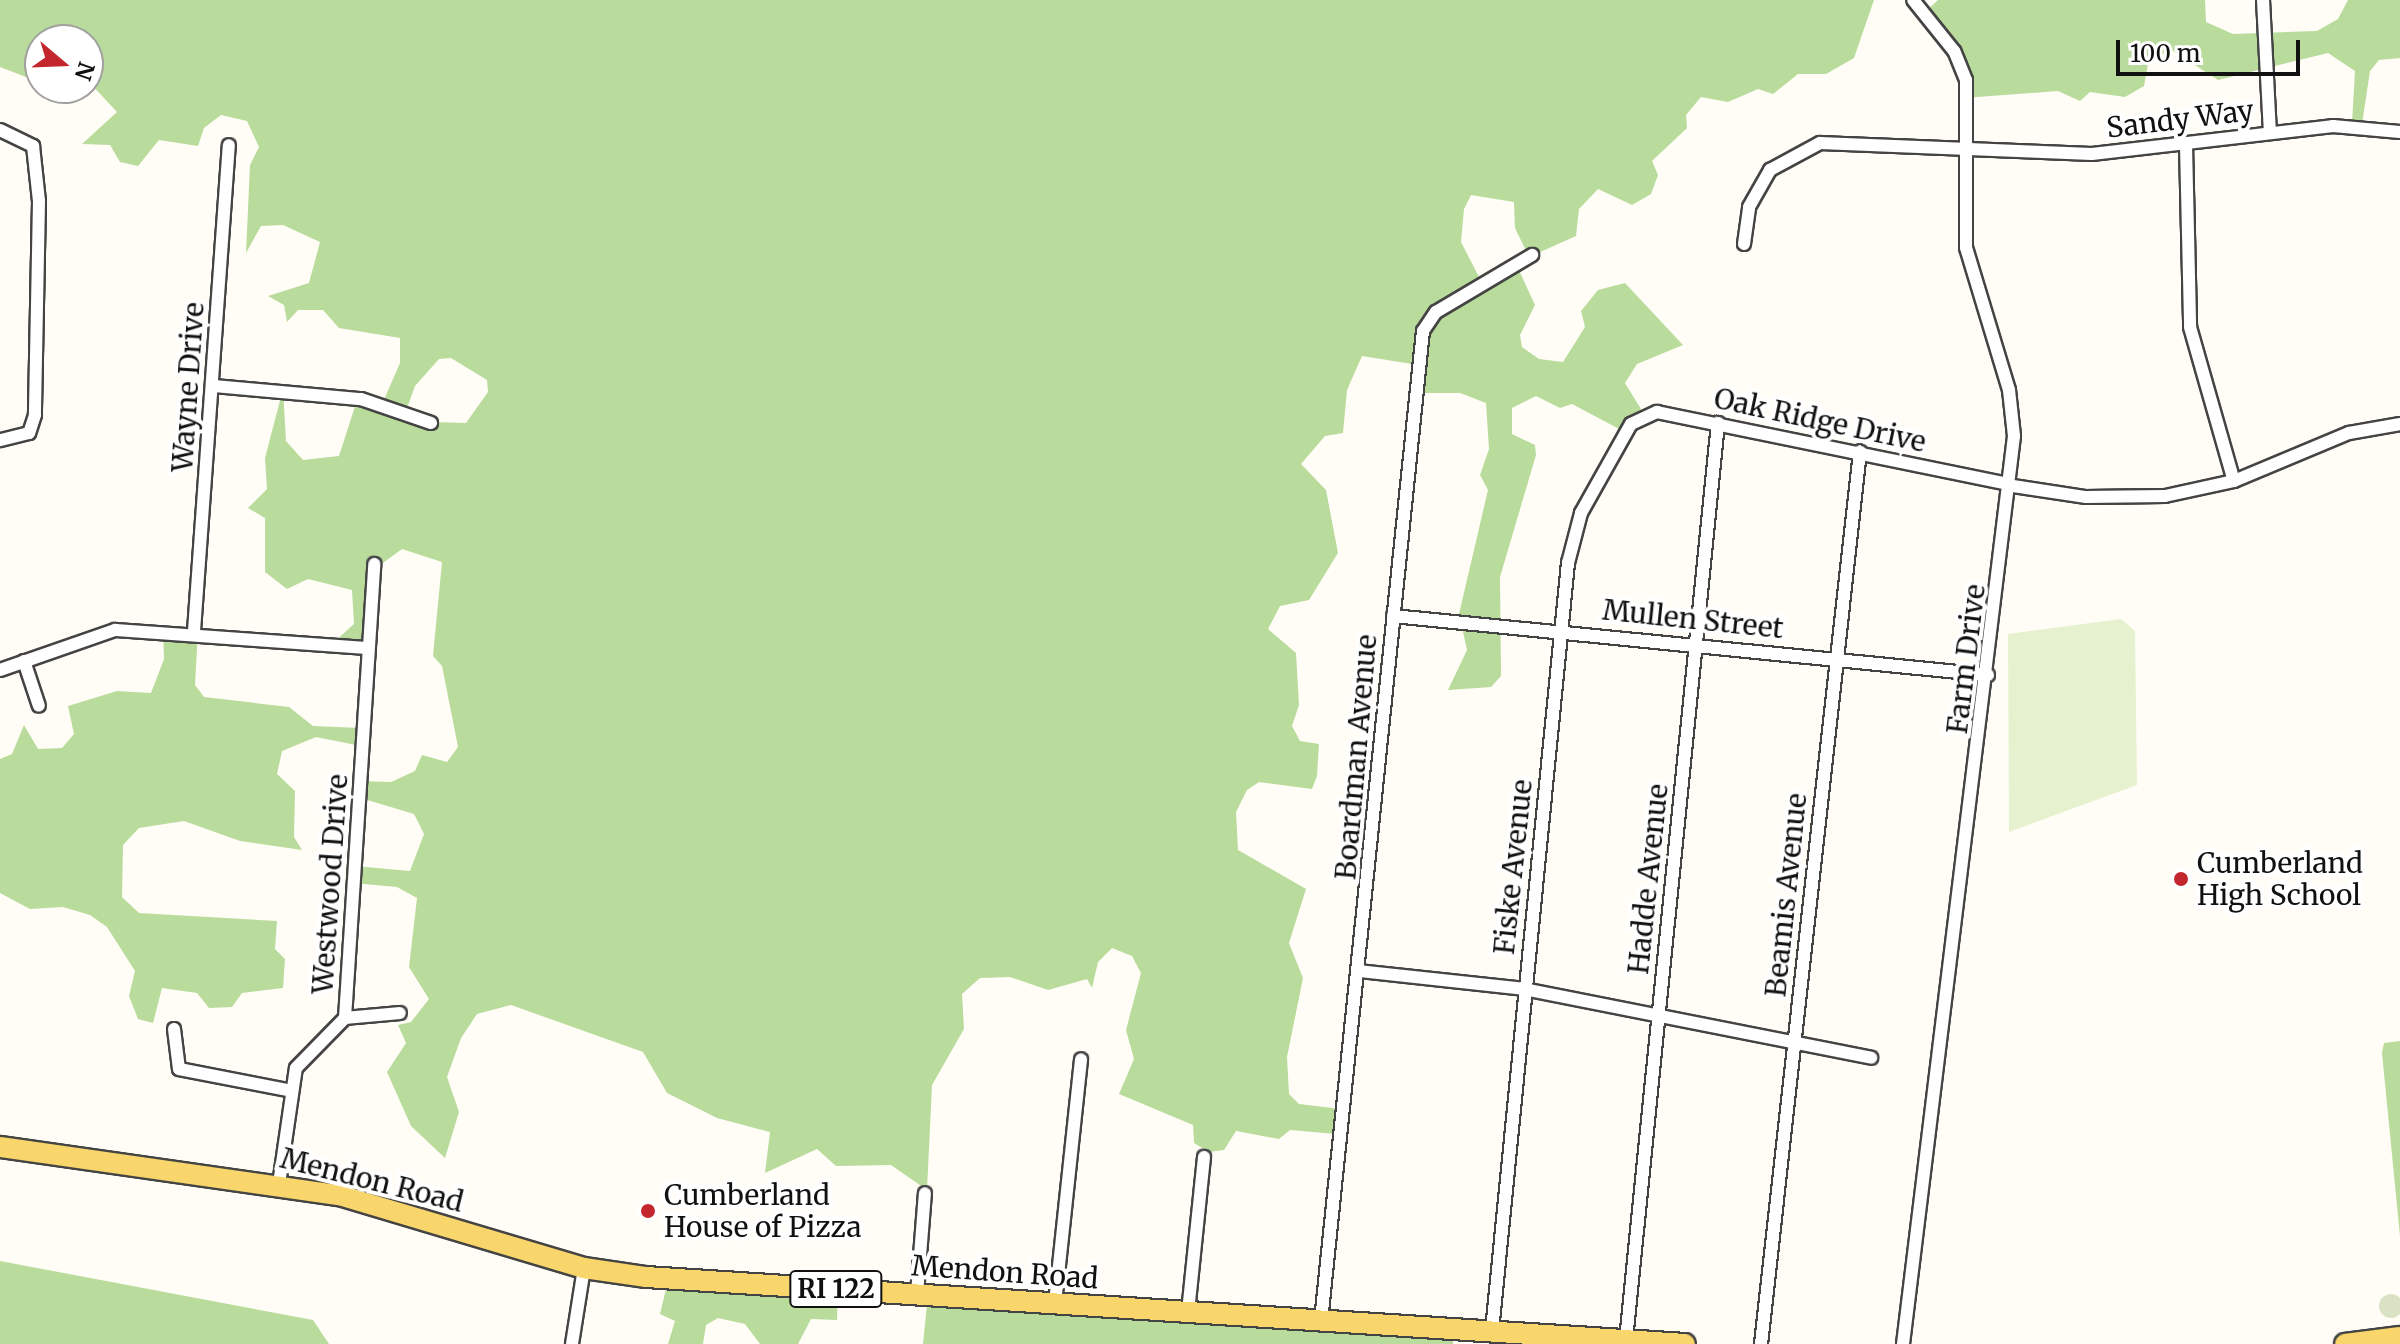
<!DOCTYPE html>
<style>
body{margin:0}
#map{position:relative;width:2400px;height:1344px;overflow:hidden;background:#fffdf5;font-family:Merriweather,serif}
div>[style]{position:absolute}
.forest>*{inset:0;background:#b9dc9c}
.cemetery>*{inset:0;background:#d9e3c4}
.round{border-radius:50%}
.pitch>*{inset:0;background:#e6f2cf}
.roads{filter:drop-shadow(2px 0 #444) drop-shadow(-2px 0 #444) drop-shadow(0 2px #444) drop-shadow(0 -2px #444)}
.minor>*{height:12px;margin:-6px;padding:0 6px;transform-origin:6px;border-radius:6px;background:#fff}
.primary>*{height:20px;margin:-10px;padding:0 10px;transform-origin:10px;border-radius:10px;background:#f9d66b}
.dots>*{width:22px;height:22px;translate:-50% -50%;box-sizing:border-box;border:4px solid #fff;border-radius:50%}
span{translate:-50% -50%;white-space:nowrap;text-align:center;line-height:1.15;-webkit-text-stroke:8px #fff;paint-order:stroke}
.shield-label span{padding:2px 6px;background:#fff;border:2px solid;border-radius:6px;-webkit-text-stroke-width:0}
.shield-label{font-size:26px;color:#111;font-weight:700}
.street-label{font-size:28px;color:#111}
.poi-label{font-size:28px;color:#111}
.left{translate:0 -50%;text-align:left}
.north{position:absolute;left:24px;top:24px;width:80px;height:80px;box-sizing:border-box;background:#fff;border:2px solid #a0a0a0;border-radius:50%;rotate:109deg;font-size:22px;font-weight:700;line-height:32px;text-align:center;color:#111}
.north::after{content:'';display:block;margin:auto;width:28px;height:36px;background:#c4262e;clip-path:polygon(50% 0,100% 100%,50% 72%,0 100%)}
.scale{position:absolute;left:2116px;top:40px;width:184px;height:36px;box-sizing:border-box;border:4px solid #111;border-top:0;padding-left:10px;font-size:24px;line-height:28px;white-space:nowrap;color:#111;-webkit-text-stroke:6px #fff;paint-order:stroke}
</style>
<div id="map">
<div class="forest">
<i style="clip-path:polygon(evenodd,0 0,1874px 0,1854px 58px,1826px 74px,1798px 74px,1773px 94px,1758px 89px,1728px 102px,1701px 97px,1686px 115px,1687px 128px,1652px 161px,1658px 175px,1651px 194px,1632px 205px,1598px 189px,1579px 209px,1576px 236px,1529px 257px,1515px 228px,1514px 202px,1471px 195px,1464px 209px,1461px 242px,1481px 281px,1517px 266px,1535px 305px,1520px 335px,1522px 347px,1539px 359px,1563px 362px,1585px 327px,1581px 311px,1598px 290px,1625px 283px,1683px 345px,1637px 364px,1625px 383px,1641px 409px,1623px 431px,1572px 404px,1560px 408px,1536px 396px,1512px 408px,1512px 434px,1535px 445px,1536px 455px,1500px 577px,1501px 676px,1491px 687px,1448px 690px,1467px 650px,1459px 614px,1488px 490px,1480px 475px,1489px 449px,1486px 403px,1460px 393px,1415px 393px,1412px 364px,1362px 356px,1347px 390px,1343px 433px,1325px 436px,1301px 464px,1326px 490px,1338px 553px,1309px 600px,1280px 606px,1268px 629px,1296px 653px,1299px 705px,1292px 726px,1300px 741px,1319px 744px,1317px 776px,1312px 789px,1259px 782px,1247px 790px,1236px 812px,1238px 850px,1306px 889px,1289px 943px,1303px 978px,1287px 1057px,1289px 1094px,1299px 1104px,1341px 1109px,1336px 1134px,1290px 1130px,1279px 1139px,1236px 1131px,1224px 1150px,1209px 1152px,1194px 1143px,1193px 1125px,1119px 1094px,1134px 1059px,1126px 1030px,1141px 973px,1132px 956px,1112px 948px,1098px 962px,1092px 988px,1087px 979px,1048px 990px,1010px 977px,980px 978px,962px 994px,964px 1029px,932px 1085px,927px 1190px,891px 1165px,836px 1166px,817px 1149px,765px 1173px,770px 1132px,717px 1118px,667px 1093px,643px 1052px,511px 1005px,477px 1014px,461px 1038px,447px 1077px,459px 1112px,445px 1158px,411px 1126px,387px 1072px,406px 1043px,398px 1025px,411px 1022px,429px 999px,409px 967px,417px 898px,397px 887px,353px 883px,355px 866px,410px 871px,424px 834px,414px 814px,364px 799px,359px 781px,391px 782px,415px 771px,422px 755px,447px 762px,458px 747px,442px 666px,433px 656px,442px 562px,402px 549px,372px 571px,367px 645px,333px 643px,354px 624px,352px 590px,308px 579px,287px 589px,265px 572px,265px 518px,248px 508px,267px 489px,265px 458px,283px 389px,286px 441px,303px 460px,339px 456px,358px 397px,383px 402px,400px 363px,400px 338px,339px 328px,323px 310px,298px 310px,287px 322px,284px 305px,268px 296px,309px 283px,320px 242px,283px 225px,261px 226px,246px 253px,250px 165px,259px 147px,247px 121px,221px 115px,204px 128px,198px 146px,159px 140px,138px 166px,120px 162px,110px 145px,82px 144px,117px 112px,88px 81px,88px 40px,40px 40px,40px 59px,26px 77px,0 67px,0 0,451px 358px,487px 380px,488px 392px,466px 423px,431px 422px,406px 411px,415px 386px,439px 359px,451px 358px)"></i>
<i style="clip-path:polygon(1938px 0,2205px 0,2206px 22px,2233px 34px,2317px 31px,2338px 19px,2348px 0,2400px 0,2400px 58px,2379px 60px,2370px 71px,2362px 124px,2352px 123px,2355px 71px,2328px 53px,2218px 80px,2173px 51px,2149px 58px,2144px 86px,2125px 97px,2090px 92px,2080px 101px,2058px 91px,1964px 98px,1961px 71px,1925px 12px)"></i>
<i style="clip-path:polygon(163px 629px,198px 631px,195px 685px,204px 697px,289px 707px,313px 726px,361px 728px,362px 738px,356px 745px,316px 737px,282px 751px,277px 774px,295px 791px,294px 837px,302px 850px,240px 841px,184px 821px,139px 828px,123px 845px,122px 897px,139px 913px,277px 921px,275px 949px,285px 959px,283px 988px,242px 993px,232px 1007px,209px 1008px,197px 993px,162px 988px,153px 1023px,138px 1019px,129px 996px,135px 971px,107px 927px,90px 915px,63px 907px,30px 909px,0 893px,0 759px,12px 754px,24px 725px,38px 749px,62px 748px,74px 734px,68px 706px,117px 691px,151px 693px,164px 659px)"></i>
<i style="clip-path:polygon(2400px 1041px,2400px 1236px,2382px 1053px,2384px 1043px)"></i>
<i style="clip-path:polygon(0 1261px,313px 1320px,329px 1344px,0 1344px)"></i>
<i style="clip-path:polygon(668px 1281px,838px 1289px,837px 1320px,811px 1319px,798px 1344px,760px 1344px,745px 1324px,718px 1318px,706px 1325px,703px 1344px,668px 1344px,675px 1321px,660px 1314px)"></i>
<i style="clip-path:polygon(928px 1294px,1454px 1330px,1453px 1344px,923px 1344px)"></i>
</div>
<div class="cemetery">
<i class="round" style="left:2379px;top:1294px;width:24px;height:24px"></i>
</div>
<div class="pitch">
<i style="clip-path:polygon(2121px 619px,2135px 631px,2137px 785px,2009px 832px,2008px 634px)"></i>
</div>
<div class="roads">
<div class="minor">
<i style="left:2263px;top:0;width:132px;rotate:87deg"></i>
<i style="left:0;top:130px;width:37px;rotate:26deg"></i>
<i style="left:33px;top:146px;width:55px;rotate:83.8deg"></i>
<i style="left:39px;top:201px;width:214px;rotate:91.1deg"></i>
<i style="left:35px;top:415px;width:19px;rotate:108deg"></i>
<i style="left:29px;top:433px;width:30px;rotate:166deg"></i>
<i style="left:2186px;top:145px;width:182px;rotate:88.7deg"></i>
<i style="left:2190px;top:327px;width:160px;rotate:74.1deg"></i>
<i style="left:1744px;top:244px;width:37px;rotate:-82deg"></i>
<i style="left:1749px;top:207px;width:43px;rotate:-60.4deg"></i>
<i style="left:1770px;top:170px;width:57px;rotate:-28.4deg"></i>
<i style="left:1820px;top:143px;width:272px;rotate:2.3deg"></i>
<i style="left:2092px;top:154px;width:243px;rotate:-6.6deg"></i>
<i style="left:2333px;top:126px;width:67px;rotate:5.1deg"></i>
<i style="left:214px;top:386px;width:148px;rotate:5.1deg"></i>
<i style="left:361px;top:399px;width:74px;rotate:18.9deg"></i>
<i style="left:2013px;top:486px;width:74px;rotate:8.6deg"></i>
<i style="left:2086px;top:497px;width:79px;rotate:-0.7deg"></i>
<i style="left:2165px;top:496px;width:71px;rotate:-12.3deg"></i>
<i style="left:2234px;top:481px;width:125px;rotate:-22.7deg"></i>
<i style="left:2349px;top:433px;width:52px;rotate:-10deg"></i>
<i style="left:1393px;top:616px;width:598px;rotate:5.66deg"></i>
<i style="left:194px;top:631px;width:487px;rotate:-85.9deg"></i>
<i style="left:24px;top:661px;width:47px;rotate:71.6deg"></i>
<i style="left:0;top:670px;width:122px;rotate:-19.2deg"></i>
<i style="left:115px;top:630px;width:253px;rotate:4.1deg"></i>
<i style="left:1359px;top:971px;width:166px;rotate:6.2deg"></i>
<i style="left:1524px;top:989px;width:354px;rotate:11.2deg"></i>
<i style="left:345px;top:1018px;width:55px;rotate:-5.2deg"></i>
<i style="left:174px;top:1029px;width:40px;rotate:82.9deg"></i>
<i style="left:179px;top:1069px;width:115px;rotate:11deg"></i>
<i style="left:279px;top:1184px;width:117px;rotate:-81.7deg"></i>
<i style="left:296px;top:1068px;width:70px;rotate:-45.6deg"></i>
<i style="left:345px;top:1018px;width:455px;rotate:-86.3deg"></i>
<i style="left:917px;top:1294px;width:101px;rotate:-85.5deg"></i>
<i style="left:1055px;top:1303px;width:245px;rotate:-83.9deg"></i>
<i style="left:1188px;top:1312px;width:156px;rotate:-84.1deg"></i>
<i style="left:1321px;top:1321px;width:995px;rotate:-84.12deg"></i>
<i style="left:1423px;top:331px;width:23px;rotate:-56deg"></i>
<i style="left:1436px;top:312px;width:112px;rotate:-30.7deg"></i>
<i style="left:1492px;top:1331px;width:772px;rotate:-84.35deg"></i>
<i style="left:1568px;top:563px;width:52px;rotate:-75.4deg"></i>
<i style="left:1581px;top:513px;width:102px;rotate:-60.7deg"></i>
<i style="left:1631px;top:424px;width:29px;rotate:-25deg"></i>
<i style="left:1657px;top:412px;width:352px;rotate:11.6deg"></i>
<i style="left:1626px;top:1340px;width:922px;rotate:-84.27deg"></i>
<i style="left:572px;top:1344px;width:77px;rotate:-81deg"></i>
<i style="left:1761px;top:1344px;width:898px;rotate:-83.67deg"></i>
<i style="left:1903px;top:1344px;width:915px;rotate:-83.03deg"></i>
<i style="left:2014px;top:436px;width:46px;rotate:-96.2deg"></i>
<i style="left:2009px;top:390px;width:148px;rotate:-106.8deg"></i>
<i style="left:1966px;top:248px;width:168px;rotate:-90deg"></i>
<i style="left:1966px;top:80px;width:31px;rotate:-112deg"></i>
<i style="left:1954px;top:51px;width:65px;rotate:-128.8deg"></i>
</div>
<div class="primary">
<i style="left:0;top:1147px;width:342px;rotate:8.1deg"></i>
<i style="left:339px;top:1195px;width:256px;rotate:16.6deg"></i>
<i style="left:584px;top:1268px;width:63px;rotate:8.3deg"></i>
<i style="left:646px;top:1277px;width:1041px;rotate:3.69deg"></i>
<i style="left:2345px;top:1344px;width:55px;rotate:-7.3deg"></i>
</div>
</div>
<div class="dots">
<i style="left:2181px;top:879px;background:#c4262e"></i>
<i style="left:648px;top:1211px;background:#c4262e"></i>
</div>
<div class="shield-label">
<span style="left:836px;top:1289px">RI 122</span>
</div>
<div class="street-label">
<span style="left:2180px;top:119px;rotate:-7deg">Sandy Way</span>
<span style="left:188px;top:387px;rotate:-86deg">Wayne Drive</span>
<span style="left:1820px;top:420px;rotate:12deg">Oak Ridge Drive</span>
<span style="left:1693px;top:619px;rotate:6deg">Mullen Street</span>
<span style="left:1966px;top:659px;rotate:-83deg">Farm Drive</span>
<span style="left:1356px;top:757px;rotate:-85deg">Boardman Avenue</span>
<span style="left:1513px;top:867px;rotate:-84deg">Fiske Avenue</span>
<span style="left:1648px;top:879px;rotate:-84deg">Hadde Avenue</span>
<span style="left:330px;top:884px;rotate:-86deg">Westwood Drive</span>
<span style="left:1786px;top:895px;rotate:-84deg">Beamis Avenue</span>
<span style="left:372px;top:1180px;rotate:14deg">Mendon Road</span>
<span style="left:1005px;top:1272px;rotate:4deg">Mendon Road</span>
</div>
<div class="poi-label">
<span class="left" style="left:2197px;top:879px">Cumberland<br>High School</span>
<span class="left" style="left:664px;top:1211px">Cumberland<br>House of Pizza</span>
</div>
<div class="north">N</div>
<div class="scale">100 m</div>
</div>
